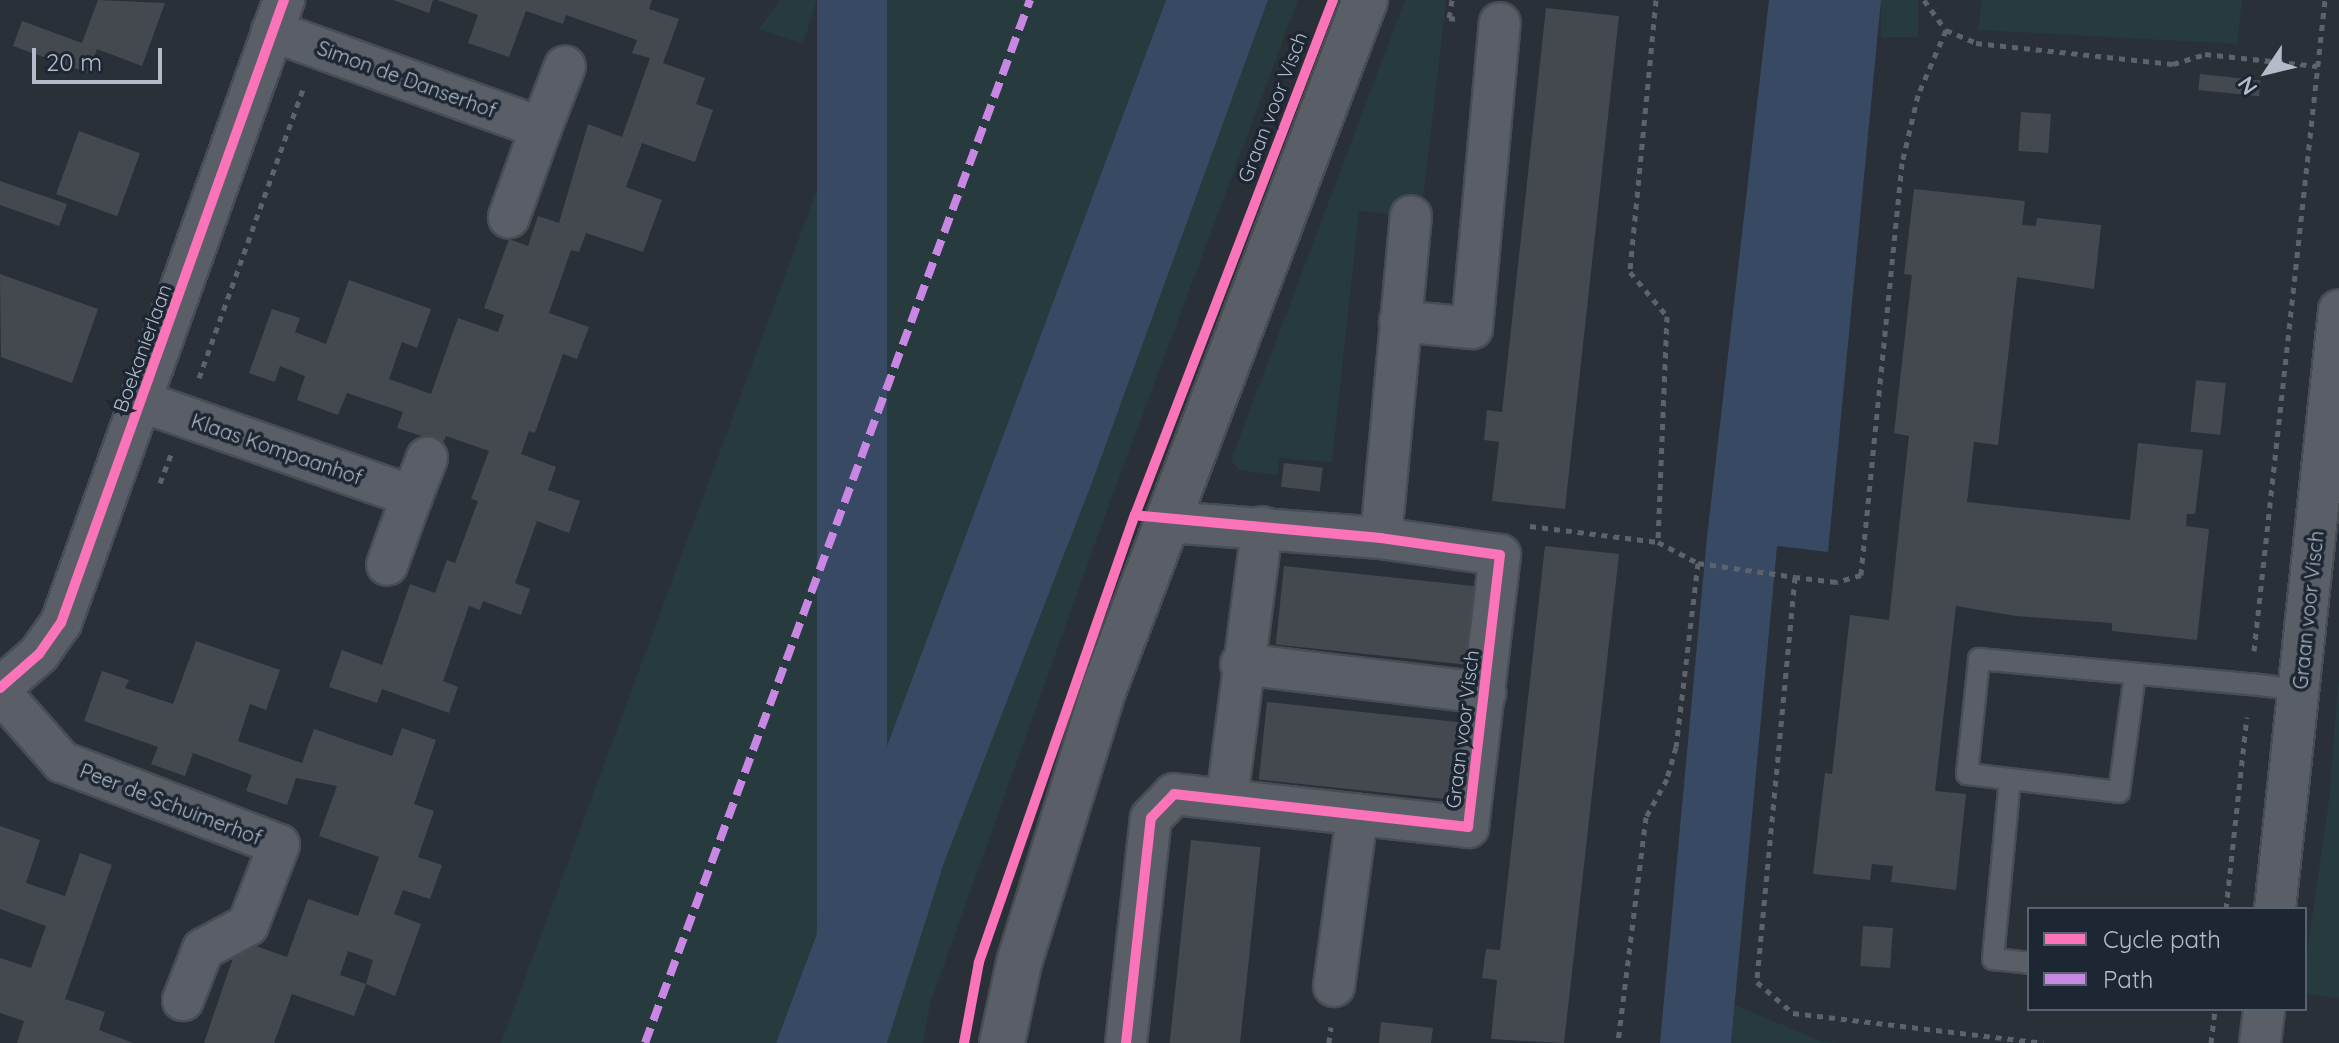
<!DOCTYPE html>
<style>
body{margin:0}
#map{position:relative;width:2339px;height:1043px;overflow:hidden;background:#2a3038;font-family:Quicksand,sans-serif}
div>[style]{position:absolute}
.green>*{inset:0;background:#273a3e;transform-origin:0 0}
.water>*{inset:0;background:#384963;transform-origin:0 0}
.building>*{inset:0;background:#444950;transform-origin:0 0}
.path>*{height:5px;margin-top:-2.5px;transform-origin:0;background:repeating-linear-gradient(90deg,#5d636a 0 6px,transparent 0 12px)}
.roads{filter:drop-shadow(2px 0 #484c53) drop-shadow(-2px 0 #484c53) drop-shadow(0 2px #484c53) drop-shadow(0 -2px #484c53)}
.service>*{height:20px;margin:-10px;padding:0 10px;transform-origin:10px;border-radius:10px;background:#5a5e66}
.minor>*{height:40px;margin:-20px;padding:0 20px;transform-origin:20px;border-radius:20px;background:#5a5e66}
.tertiary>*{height:44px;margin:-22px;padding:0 22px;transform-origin:22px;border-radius:22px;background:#5a5e66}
.quiet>*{height:8px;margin-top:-4px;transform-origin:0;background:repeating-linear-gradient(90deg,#c787e3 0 16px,transparent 0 24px)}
.cycleway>*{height:10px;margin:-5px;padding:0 5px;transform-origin:5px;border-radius:5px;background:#fb73b8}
span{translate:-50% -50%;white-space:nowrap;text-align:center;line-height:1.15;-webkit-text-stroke:7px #1d2633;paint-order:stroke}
.street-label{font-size:20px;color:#b4bcc9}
.legend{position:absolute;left:2027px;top:907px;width:280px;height:104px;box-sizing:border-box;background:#1d2633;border:2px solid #59626f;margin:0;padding:10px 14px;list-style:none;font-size:24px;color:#b4bcc9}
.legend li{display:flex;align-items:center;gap:16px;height:40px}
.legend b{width:40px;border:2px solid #59626f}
.north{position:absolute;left:2227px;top:32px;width:80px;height:80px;-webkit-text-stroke:6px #1d2633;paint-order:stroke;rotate:235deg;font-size:22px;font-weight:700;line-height:32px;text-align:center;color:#b4bcc9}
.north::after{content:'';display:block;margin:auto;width:28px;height:36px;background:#b4bcc9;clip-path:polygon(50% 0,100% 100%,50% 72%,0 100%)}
.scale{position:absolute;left:32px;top:48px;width:130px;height:36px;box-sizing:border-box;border:4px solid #b4bcc9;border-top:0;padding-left:10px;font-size:24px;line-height:28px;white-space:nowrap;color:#b4bcc9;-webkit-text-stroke:6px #1d2633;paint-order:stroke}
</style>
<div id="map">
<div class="green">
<i style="clip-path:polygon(780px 0,817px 0,803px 44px,759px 29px)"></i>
<i style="clip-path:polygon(887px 0,1166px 0,776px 1043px,501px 1043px)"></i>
<i style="clip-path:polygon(1268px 0,1298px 0,1111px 499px,930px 1004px,923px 1043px,887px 1043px,944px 863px,1093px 480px)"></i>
<i style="clip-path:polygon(1405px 0,1446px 0,1421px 217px,1359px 211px,1332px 462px,1279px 458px,1278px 475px,1239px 470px,1231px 460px)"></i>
<i style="left:1881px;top:0;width:37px;height:37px"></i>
<i style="clip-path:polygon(1982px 0,2242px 0,2237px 44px,1978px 30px)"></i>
<i style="clip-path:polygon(2339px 676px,2339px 998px,2305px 994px,2305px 968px,2329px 800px)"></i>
<i style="clip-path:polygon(1735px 1005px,1823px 1042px,1841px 1043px,1731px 1043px)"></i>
</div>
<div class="water">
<i style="left:817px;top:0;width:70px;height:1110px"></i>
<i style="clip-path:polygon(1166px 0,1268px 0,1093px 480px,944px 863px,887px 1043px,776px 1043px)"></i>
<i style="clip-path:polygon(1769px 0,1881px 0,1828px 552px,1777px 546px,1731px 1043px,1660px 1043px,1707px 537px)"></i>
</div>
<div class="building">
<i style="clip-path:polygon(98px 0,165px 3px,142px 66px,97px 49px,88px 73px,13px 46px,22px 21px,82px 43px)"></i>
<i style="clip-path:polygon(393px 0,433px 0,429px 13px)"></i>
<i style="clip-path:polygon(437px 0,652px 0,649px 9px,679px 19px,663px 63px,705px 78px,696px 104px,713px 110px,695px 162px,642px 143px,626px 187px,662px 200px,643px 252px,586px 233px,579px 252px,571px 250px,549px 313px,589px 327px,577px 359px,563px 354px,535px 433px,529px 431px,521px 454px,556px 467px,548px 490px,580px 501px,569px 533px,537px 521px,515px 583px,530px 589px,521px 615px,483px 601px,480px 610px,469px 606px,443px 681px,458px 687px,449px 713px,382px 689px,377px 703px,329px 687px,342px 650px,382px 665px,410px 584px,435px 593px,447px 560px,455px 563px,478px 501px,471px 499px,489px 451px,446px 436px,443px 443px,397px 428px,403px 412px,347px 393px,338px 415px,297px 400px,305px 376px,280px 366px,275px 382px,249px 373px,272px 309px,300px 318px,295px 332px,326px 344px,349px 280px,431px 309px,417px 348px,402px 342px,389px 379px,431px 394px,458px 318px,498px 332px,504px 315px,484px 308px,509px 239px,528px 246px,538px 216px,559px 223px,588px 124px,622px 137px,650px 58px,632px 53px,637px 40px,566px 15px,563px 24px,526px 11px,509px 57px,468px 43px,478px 15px)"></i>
<i style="clip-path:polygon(1546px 8px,1619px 16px,1565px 509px,1492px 501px,1499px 442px,1484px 440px,1487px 410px,1502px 412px)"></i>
<i style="left:2200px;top:74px;width:61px;height:16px;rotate:6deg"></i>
<i style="left:2021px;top:112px;width:30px;height:39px;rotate:4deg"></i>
<i style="left:79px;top:131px;width:65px;height:67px;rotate:20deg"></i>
<i style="clip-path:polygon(0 181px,67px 204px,59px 226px,0 205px)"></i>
<i style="clip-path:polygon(1914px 189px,2025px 201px,2022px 225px,2036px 226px,2037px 218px,2101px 225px,2094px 289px,2017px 277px,1998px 445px,1974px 442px,1967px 502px,2130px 520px,2138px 443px,2203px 450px,2195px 514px,2187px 514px,2186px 526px,2209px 529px,2197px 640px,2112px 631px,2112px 623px,2016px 616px,1956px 606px,1935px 791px,1966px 794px,1956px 890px,1891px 882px,1893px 866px,1872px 864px,1870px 880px,1813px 874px,1825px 773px,1832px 774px,1850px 615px,1889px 620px,1909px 436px,1894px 433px,1912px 275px,1904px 274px)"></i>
<i style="clip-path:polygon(0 274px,98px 309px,72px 383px,1px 357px)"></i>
<i style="left:2196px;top:380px;width:30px;height:52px;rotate:6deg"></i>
<i style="left:1284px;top:463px;width:39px;height:24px;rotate:7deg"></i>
<i style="clip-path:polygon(1545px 546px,1619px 554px,1564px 1043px,1491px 1039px,1497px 980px,1482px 978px,1486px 949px,1500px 950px)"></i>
<i style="left:1284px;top:566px;width:195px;height:79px;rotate:6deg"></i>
<i style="clip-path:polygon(196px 641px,280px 670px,266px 710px,250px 704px,238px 741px,302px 763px,314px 729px,392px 756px,402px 728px,436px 740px,414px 804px,434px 811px,418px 857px,442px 865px,430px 899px,403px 890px,394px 914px,421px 924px,395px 996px,366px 984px,373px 960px,348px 951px,340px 975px,366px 984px,354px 1016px,292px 994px,274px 1043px,204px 1043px,239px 940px,287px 957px,308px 899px,358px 916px,379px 857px,319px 836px,337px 786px,296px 778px,287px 805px,246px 791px,252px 775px,193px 753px,185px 776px,151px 764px,158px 747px,84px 721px,102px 671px,129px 680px,125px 688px,173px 704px)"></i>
<i style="left:1267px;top:702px;width:196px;height:78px;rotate:6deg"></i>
<i style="clip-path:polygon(0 826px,40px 840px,26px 883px,65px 896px,80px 853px,112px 865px,65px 999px,105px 1012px,99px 1030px,133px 1043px,17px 1043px,24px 1021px,0 1013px,0 958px,31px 968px,46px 926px,0 909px)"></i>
<i style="left:1191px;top:840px;width:70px;height:204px;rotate:6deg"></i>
<i style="left:1863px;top:926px;width:30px;height:40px;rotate:4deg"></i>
<i style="clip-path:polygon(1381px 1022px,1433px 1028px,1431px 1043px,1379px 1043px)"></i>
</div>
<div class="path">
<i style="left:1452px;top:0;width:18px;rotate:99deg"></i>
<i style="left:1449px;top:18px;width:9px;rotate:6deg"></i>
<i style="left:1656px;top:0;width:273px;rotate:95.5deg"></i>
<i style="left:1630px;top:272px;width:57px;rotate:49.9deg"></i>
<i style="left:1667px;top:316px;width:226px;rotate:92.3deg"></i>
<i style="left:1924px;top:0;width:37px;rotate:54deg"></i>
<i style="left:1946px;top:30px;width:33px;rotate:23deg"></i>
<i style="left:1976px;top:43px;width:198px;rotate:6.1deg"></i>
<i style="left:2173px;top:64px;width:34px;rotate:-17deg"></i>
<i style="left:2205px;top:54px;width:113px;rotate:6.1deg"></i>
<i style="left:1946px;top:30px;width:71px;rotate:113.3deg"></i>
<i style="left:1918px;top:95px;width:70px;rotate:103.2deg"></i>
<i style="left:1902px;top:163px;width:414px;rotate:95.7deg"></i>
<i style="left:1861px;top:575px;width:26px;rotate:164deg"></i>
<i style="left:1836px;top:582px;width:41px;rotate:-173deg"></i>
<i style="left:1795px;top:577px;width:407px;rotate:95.4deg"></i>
<i style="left:1757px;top:982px;width:48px;rotate:40.7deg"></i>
<i style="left:1793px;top:1013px;width:252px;rotate:6.8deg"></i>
<i style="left:199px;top:378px;width:310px;rotate:-70.2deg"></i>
<i style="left:160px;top:483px;width:31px;rotate:-69deg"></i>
<i style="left:1530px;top:526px;width:129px;rotate:7.1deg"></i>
<i style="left:1658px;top:542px;width:45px;rotate:27.7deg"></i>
<i style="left:1698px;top:563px;width:185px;rotate:96.8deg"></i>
<i style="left:1676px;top:747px;width:33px;rotate:106deg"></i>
<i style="left:1667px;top:779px;width:43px;rotate:118.9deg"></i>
<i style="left:1646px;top:817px;width:228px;rotate:97.1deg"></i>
<i style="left:1698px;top:563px;width:98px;rotate:8.2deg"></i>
<i style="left:2254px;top:651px;width:655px;rotate:-83.78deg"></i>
<i style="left:2226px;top:909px;width:193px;rotate:-83.8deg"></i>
<i style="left:1329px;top:1043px;width:16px;rotate:-83deg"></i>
<i style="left:2211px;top:1043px;width:34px;rotate:-83deg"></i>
</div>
<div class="roads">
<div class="service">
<i style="left:2135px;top:674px;width:119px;rotate:97.7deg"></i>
<i style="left:2119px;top:792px;width:153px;rotate:-173.2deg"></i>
<i style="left:1967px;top:774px;width:116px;rotate:-84deg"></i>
<i style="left:1979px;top:659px;width:273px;rotate:5.3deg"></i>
<i style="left:2251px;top:684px;width:48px;rotate:7.1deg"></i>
<i style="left:2010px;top:779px;width:181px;rotate:95.4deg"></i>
<i style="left:1993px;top:959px;width:36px;rotate:6deg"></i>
</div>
<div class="minor">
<i style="left:272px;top:31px;width:286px;rotate:19.8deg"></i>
<i style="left:541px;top:128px;width:95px;rotate:109.8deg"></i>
<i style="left:541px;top:128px;width:66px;rotate:-68.8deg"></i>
<i style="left:1400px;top:321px;width:72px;rotate:5.6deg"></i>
<i style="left:1472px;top:328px;width:306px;rotate:-84.8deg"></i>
<i style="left:143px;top:402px;width:285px;rotate:19.3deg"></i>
<i style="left:412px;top:496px;width:73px;rotate:109.9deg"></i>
<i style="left:412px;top:496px;width:41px;rotate:-68.5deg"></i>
<i style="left:1381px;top:538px;width:323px;rotate:-84.7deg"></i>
<i style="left:1241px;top:664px;width:246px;rotate:6.8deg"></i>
<i style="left:0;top:688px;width:52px;rotate:-41.1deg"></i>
<i style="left:39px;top:654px;width:38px;rotate:-55deg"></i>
<i style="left:61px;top:623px;width:662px;rotate:-70.31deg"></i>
<i style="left:0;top:692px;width:94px;rotate:48.5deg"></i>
<i style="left:62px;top:762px;width:232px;rotate:20.9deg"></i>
<i style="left:279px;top:845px;width:86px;rotate:111.2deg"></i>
<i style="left:248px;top:925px;width:51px;rotate:151.9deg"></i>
<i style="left:203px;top:949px;width:55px;rotate:111.4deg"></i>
<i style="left:1227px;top:798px;width:273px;rotate:-82.6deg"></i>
<i style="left:2275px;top:909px;width:602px;rotate:-83.9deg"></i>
<i style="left:1334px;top:986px;width:173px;rotate:-82.3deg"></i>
<i style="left:1126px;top:1043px;width:226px;rotate:-83.7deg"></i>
<i style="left:1151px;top:818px;width:33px;rotate:-46deg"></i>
<i style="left:1174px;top:794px;width:296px;rotate:6.4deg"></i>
<i style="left:1468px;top:827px;width:274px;rotate:-83.3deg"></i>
<i style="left:1500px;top:555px;width:120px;rotate:-171.9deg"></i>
<i style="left:1381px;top:538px;width:213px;rotate:-175.7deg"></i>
<i style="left:2260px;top:1043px;width:34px;rotate:-83deg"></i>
</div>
<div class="tertiary">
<i style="left:1002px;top:1043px;width:82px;rotate:-78deg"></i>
<i style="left:1019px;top:963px;width:290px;rotate:-72.8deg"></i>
<i style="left:1105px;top:686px;width:734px;rotate:-69.24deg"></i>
</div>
</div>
<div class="quiet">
<i style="left:645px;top:1043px;width:1112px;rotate:-69.74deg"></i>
</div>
<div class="cycleway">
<i style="left:0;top:688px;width:52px;rotate:-41.1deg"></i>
<i style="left:39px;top:654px;width:38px;rotate:-55deg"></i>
<i style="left:61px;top:623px;width:662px;rotate:-70.31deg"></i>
<i style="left:964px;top:1043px;width:82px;rotate:-79.5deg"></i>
<i style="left:979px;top:962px;width:473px;rotate:-70.8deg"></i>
<i style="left:1135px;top:515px;width:552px;rotate:-68.97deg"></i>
<i style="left:1126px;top:1043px;width:226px;rotate:-83.7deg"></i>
<i style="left:1151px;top:818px;width:33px;rotate:-46deg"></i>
<i style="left:1174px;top:794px;width:296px;rotate:6.4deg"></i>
<i style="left:1468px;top:827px;width:274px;rotate:-83.3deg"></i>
<i style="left:1500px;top:555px;width:120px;rotate:-171.9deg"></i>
<i style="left:1381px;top:538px;width:247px;rotate:-174.7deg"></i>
</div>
<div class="street-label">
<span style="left:407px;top:79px;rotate:20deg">Simon de Danserhof</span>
<span style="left:1272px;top:107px;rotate:-69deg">Graan voor Visch</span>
<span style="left:142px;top:348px;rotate:-70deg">Boekanierlaan</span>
<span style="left:277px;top:449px;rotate:19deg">Klaas Kompaanhof</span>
<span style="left:2308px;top:610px;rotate:-84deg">Graan voor Visch</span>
<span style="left:1462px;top:729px;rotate:-83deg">Graan voor Visch</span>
<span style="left:171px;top:804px;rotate:21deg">Peer de Schuimerhof</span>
</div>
<ul class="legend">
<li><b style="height:10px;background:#fb73b8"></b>Cycle path</li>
<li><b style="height:10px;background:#c787e3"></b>Path</li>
</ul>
<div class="north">N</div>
<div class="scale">20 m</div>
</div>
